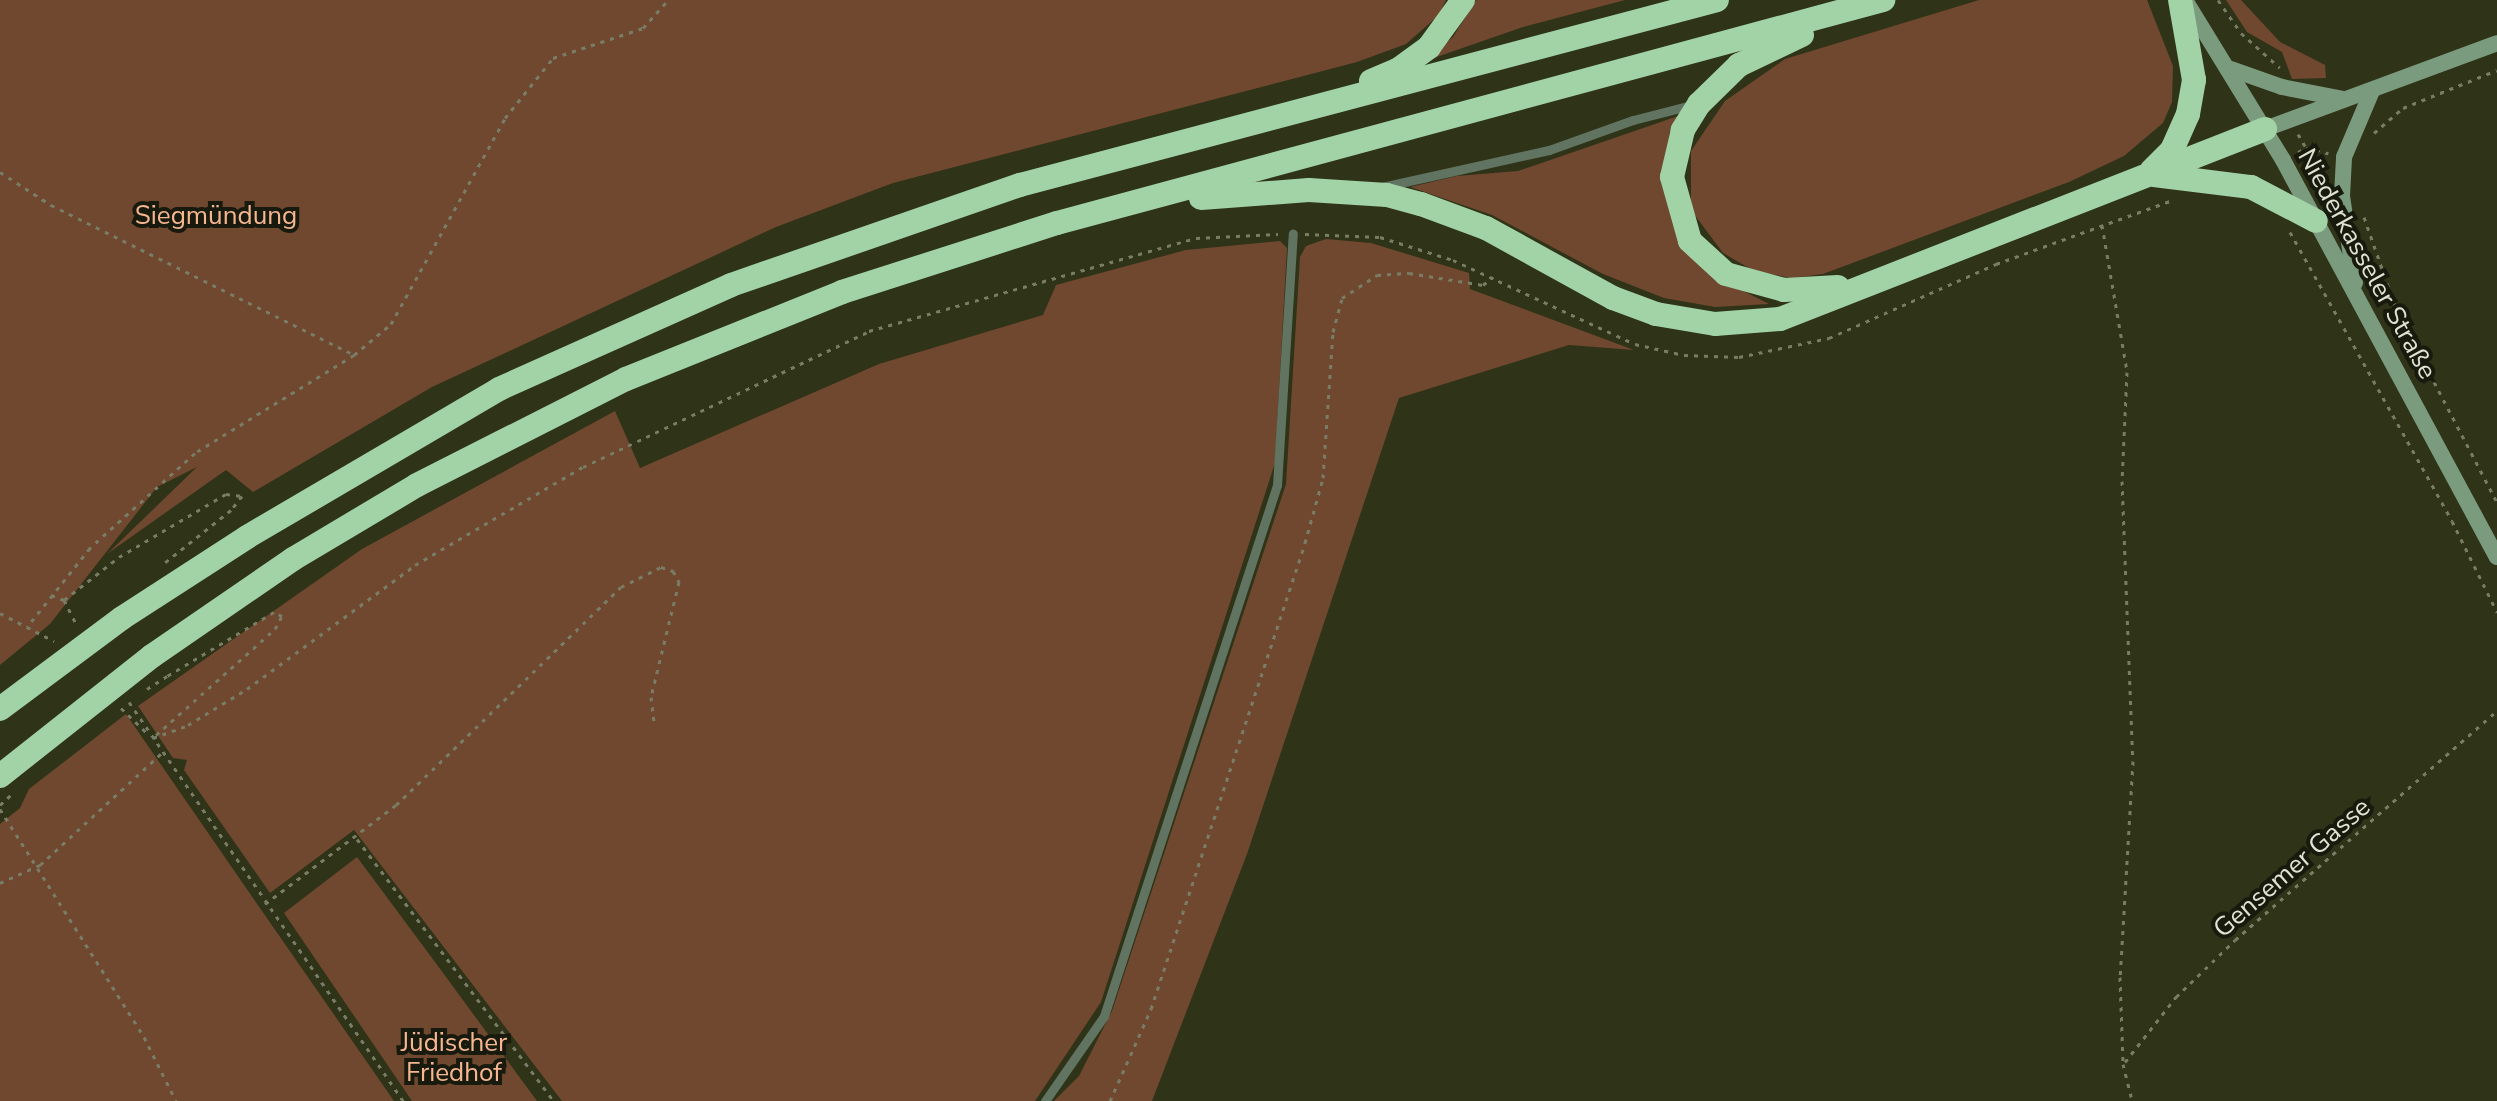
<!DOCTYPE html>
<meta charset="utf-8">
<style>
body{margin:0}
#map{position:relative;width:2497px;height:1101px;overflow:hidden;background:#2f3317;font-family:"Nunito Sans",sans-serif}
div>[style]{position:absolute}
.green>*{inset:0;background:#6f482f}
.path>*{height:3px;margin-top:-1.5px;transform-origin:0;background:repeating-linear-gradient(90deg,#797d65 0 4px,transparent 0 10px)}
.lane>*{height:9px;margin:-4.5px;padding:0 4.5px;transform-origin:4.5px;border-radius:4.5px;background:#617462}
.secondary>*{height:16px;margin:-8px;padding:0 8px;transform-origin:8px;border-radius:8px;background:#7b9b7e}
.highway>*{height:24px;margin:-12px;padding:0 12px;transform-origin:12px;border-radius:12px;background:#a1d3a6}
.path-bridge>*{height:3px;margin-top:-1.5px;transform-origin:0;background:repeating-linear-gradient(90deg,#797d65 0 4px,transparent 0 10px)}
.highway-bridge>*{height:24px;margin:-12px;padding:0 12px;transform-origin:12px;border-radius:12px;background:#a1d3a6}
span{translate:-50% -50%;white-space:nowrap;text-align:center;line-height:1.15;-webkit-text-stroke:8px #181a0d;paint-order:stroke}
.park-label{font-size:26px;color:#f5b690}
.street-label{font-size:26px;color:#e0e4d3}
</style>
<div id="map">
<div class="green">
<i style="clip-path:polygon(0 0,1446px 0,1439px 15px,1406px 44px,1357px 62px,893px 183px,776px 227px,432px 387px,253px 492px,226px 470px,107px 554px,197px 467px,157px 487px,50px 624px,0 665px)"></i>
<i style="clip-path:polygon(1476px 0,1625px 0,1523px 27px,1428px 60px,1453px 37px)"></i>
<i style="clip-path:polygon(1979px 0,2147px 0,2173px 66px,2172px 102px,2163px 123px,2124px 156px,2069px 182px,1823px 274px,1792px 278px,1754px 271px,1723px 253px,1691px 210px,1691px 151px,1725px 101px,1785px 59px)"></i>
<i style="clip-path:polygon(2226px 0,2241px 0,2280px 42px,2325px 65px,2326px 78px,2292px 79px,2282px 52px,2247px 32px)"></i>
<i style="clip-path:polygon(1681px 115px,1670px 131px,1664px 182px,1726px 282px,1769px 304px,1715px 307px,1664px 298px,1603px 274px,1492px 215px,1410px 187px,1457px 176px,1518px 171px)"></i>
<i style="clip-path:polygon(1326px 239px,1371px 243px,1469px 273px,1470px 289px,1634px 350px,1569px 345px,1399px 398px,1247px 854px,1152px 1101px,1054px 1101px,1079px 1076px,1112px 1011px,1286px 484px,1300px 257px,1306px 246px)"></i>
<i style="clip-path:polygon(1280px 241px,1287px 248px,1275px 463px,1101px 1002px,1035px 1101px,562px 1101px,354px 830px,270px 893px,184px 770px,187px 760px,173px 758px,138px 706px,362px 549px,615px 411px,640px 468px,879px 364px,1043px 315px,1056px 285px,1186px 250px)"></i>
<i style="clip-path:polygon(126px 714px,253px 898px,394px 1101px,0 1101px,0 824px,20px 808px,29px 789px)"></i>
<i style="clip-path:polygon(357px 857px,435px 962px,537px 1101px,412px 1101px,284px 913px)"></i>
</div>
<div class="path">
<i style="left:2218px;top:0;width:40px;rotate:55.1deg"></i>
<i style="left:2241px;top:33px;width:52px;rotate:41.9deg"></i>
<i style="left:2374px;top:133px;width:38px;rotate:-41deg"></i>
<i style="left:2403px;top:108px;width:101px;rotate:-22deg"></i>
<i style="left:2298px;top:134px;width:16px;rotate:60deg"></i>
<i style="left:2298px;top:152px;width:9px;rotate:-27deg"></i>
<i style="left:2306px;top:148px;width:23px;rotate:13deg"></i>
<i style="left:0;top:172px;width:61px;rotate:32.9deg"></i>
<i style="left:51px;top:205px;width:338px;rotate:26.3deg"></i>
<i style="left:354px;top:355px;width:187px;rotate:148.4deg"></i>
<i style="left:195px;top:453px;width:142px;rotate:137.9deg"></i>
<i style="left:90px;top:548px;width:101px;rotate:128.6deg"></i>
<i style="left:2364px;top:217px;width:100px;rotate:70.7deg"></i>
<i style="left:2397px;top:311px;width:216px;rotate:62.4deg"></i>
<i style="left:2102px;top:225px;width:149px;rotate:80.3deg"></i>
<i style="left:2127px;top:372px;width:109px;rotate:92.6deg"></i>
<i style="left:2122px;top:481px;width:280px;rotate:87.8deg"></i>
<i style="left:2133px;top:761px;width:216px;rotate:93.4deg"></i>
<i style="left:2120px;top:977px;width:87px;rotate:88deg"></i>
<i style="left:2123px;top:1064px;width:38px;rotate:76deg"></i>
<i style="left:2290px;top:232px;width:331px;rotate:60.7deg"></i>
<i style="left:2452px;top:521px;width:102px;rotate:63.7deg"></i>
<i style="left:1305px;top:234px;width:75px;rotate:2.3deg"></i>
<i style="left:1380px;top:237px;width:77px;rotate:17.5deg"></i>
<i style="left:1453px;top:260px;width:200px;rotate:24.8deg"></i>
<i style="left:1635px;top:344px;width:50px;rotate:12.7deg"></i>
<i style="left:1684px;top:355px;width:55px;rotate:2.1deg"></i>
<i style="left:1739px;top:357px;width:92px;rotate:-11.9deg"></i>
<i style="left:1829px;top:338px;width:183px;rotate:-23.9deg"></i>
<i style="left:1996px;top:264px;width:188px;rotate:-19.9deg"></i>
<i style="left:354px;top:355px;width:48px;rotate:-40deg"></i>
<i style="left:391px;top:324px;width:235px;rotate:-61deg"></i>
<i style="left:505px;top:118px;width:77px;rotate:-51.3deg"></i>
<i style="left:553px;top:58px;width:95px;rotate:-18.4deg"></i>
<i style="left:643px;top:28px;width:38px;rotate:-48deg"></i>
<i style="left:51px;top:595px;width:14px;rotate:21deg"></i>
<i style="left:64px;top:600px;width:29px;rotate:63deg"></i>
<i style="left:64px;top:600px;width:70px;rotate:-38deg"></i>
<i style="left:119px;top:557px;width:124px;rotate:-30.5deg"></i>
<i style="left:226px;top:494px;width:16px;rotate:7deg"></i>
<i style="left:242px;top:496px;width:18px;rotate:128deg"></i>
<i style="left:231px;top:510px;width:87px;rotate:141.5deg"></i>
<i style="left:0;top:613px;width:61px;rotate:27.4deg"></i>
<i style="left:129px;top:702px;width:484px;rotate:55.5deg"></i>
<i style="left:121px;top:708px;width:36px;rotate:44deg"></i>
<i style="left:156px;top:735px;width:159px;rotate:-41.7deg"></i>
<i style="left:275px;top:629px;width:15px;rotate:-62deg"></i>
<i style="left:282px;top:616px;width:9px;rotate:-153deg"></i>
<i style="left:274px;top:612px;width:125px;rotate:149.1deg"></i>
<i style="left:153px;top:738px;width:37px;rotate:-20deg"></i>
<i style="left:188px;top:725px;width:69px;rotate:-31.4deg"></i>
<i style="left:247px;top:689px;width:209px;rotate:-36.4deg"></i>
<i style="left:415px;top:565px;width:194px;rotate:-30.3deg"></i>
<i style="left:583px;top:467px;width:317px;rotate:-25.4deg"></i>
<i style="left:869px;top:331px;width:340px;rotate:-15.9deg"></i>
<i style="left:1196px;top:238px;width:82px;rotate:-2.8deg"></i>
<i style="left:0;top:809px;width:270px;rotate:57.7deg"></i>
<i style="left:144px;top:1037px;width:72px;rotate:63.4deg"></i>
<i style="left:357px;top:839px;width:328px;rotate:53.1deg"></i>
<i style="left:0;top:883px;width:44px;rotate:-24.2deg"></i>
<i style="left:40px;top:865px;width:167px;rotate:-42.6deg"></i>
<i style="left:265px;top:904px;width:164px;rotate:-37.1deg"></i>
<i style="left:396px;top:805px;width:313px;rotate:-44.1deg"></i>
<i style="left:621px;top:587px;width:45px;rotate:-26.6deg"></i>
<i style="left:661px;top:567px;width:13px;rotate:18deg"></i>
<i style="left:673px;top:571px;width:13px;rotate:61deg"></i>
<i style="left:679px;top:582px;width:118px;rotate:103.7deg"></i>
<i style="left:651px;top:697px;width:24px;rotate:83deg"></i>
<i style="left:2125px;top:1062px;width:83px;rotate:-51.9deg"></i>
<i style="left:2176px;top:997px;width:82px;rotate:-44deg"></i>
<i style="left:2235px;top:940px;width:348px;rotate:-41.2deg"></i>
<i style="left:1110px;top:1101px;width:101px;rotate:-66deg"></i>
<i style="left:1151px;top:1009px;width:491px;rotate:-71.7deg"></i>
<i style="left:1305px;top:543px;width:67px;rotate:-74.5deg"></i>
<i style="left:1323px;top:478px;width:146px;rotate:-86.1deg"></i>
<i style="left:1333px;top:332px;width:35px;rotate:-75deg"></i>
<i style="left:1342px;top:298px;width:42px;rotate:-33.3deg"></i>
<i style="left:1377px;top:275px;width:32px;rotate:-4deg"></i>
<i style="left:1409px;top:273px;width:75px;rotate:9.2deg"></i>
<i style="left:1483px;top:285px;width:13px;rotate:-39deg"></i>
</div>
<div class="lane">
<i style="left:1382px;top:187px;width:171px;rotate:-12.5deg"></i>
<i style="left:1549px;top:150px;width:89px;rotate:-19.7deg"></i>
<i style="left:1633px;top:120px;width:61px;rotate:-14.3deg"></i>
<i style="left:1045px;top:1101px;width:103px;rotate:-55.2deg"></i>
<i style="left:1104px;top:1016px;width:558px;rotate:-71.95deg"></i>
<i style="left:1277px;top:485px;width:252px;rotate:-86.4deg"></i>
</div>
<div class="secondary">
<i style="left:2185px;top:0;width:188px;rotate:58.5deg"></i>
<i style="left:2283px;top:160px;width:451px;rotate:61.7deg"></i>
<i style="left:2231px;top:69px;width:54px;rotate:19.4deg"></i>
<i style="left:2282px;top:87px;width:63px;rotate:11deg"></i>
<i style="left:2265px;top:129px;width:247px;rotate:-20.3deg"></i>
<i style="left:2355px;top:283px;width:88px;rotate:-98.5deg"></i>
<i style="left:2342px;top:196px;width:39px;rotate:-87deg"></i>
<i style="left:2344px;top:157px;width:72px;rotate:-67deg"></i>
</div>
<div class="highway">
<i style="left:1802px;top:35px;width:70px;rotate:154.5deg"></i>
<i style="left:1739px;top:65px;width:56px;rotate:135.7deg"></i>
<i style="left:1699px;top:104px;width:31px;rotate:122deg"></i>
<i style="left:1683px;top:130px;width:48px;rotate:103.2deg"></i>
<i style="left:1672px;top:177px;width:66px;rotate:74.3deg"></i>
<i style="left:1690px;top:241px;width:49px;rotate:42.5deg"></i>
<i style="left:1726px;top:274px;width:60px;rotate:15.4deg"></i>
<i style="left:1784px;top:290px;width:54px;rotate:-3.2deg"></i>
<i style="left:1371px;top:81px;width:30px;rotate:-23deg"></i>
<i style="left:1399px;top:69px;width:37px;rotate:-36deg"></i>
<i style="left:1429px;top:47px;width:58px;rotate:-54.1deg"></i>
<i style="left:2152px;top:170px;width:28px;rotate:-45deg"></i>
<i style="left:2172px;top:150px;width:39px;rotate:-66deg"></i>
<i style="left:2188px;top:114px;width:35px;rotate:-80deg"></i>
<i style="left:2194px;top:80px;width:81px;rotate:-99.9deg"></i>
<i style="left:2154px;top:175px;width:98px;rotate:7.1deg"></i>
<i style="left:2251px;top:187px;width:73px;rotate:27.6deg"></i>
<i style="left:1201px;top:198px;width:108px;rotate:-4.2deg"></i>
<i style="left:1309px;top:190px;width:78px;rotate:3.7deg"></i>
<i style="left:1387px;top:195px;width:35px;rotate:15deg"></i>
<i style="left:1421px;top:204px;width:69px;rotate:20.3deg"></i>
<i style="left:1486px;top:228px;width:145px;rotate:28.9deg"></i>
<i style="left:1613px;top:298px;width:46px;rotate:20.4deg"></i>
<i style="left:1656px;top:314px;width:60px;rotate:9.6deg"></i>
<i style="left:1715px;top:324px;width:65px;rotate:-4.4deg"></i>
<i style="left:1780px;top:319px;width:521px;rotate:-21.39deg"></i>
<i style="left:122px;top:618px;width:149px;rotate:-32.9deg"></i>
<i style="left:247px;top:537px;width:292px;rotate:-30.4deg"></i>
<i style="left:499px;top:389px;width:254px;rotate:-24.1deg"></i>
<i style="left:731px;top:285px;width:306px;rotate:-19.1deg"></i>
<i style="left:1020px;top:185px;width:721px;rotate:-14.86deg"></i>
<i style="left:152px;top:656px;width:171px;rotate:-34.5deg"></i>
<i style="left:293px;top:559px;width:144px;rotate:-30.8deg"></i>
<i style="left:417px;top:485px;width:234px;rotate:-26.9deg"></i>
<i style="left:626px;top:379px;width:233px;rotate:-21.9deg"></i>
<i style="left:842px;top:292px;width:226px;rotate:-17.8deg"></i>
<i style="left:1057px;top:223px;width:856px;rotate:-15.11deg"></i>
</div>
<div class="path-bridge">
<i style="left:147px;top:689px;width:24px;rotate:-33deg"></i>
<i style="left:0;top:805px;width:16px;rotate:-43deg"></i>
</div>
<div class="highway-bridge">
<i style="left:0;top:709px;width:152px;rotate:-36.7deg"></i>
<i style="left:0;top:776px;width:194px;rotate:-38.3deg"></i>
</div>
<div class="park-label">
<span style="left:216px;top:216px">Siegmündung</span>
<span style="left:454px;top:1058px">Jüdischer<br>Friedhof</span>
</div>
<div class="street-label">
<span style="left:2367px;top:264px;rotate:61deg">Niederkasseler Straße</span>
<span style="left:2292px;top:868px;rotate:-41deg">Gensemer Gasse</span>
</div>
</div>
